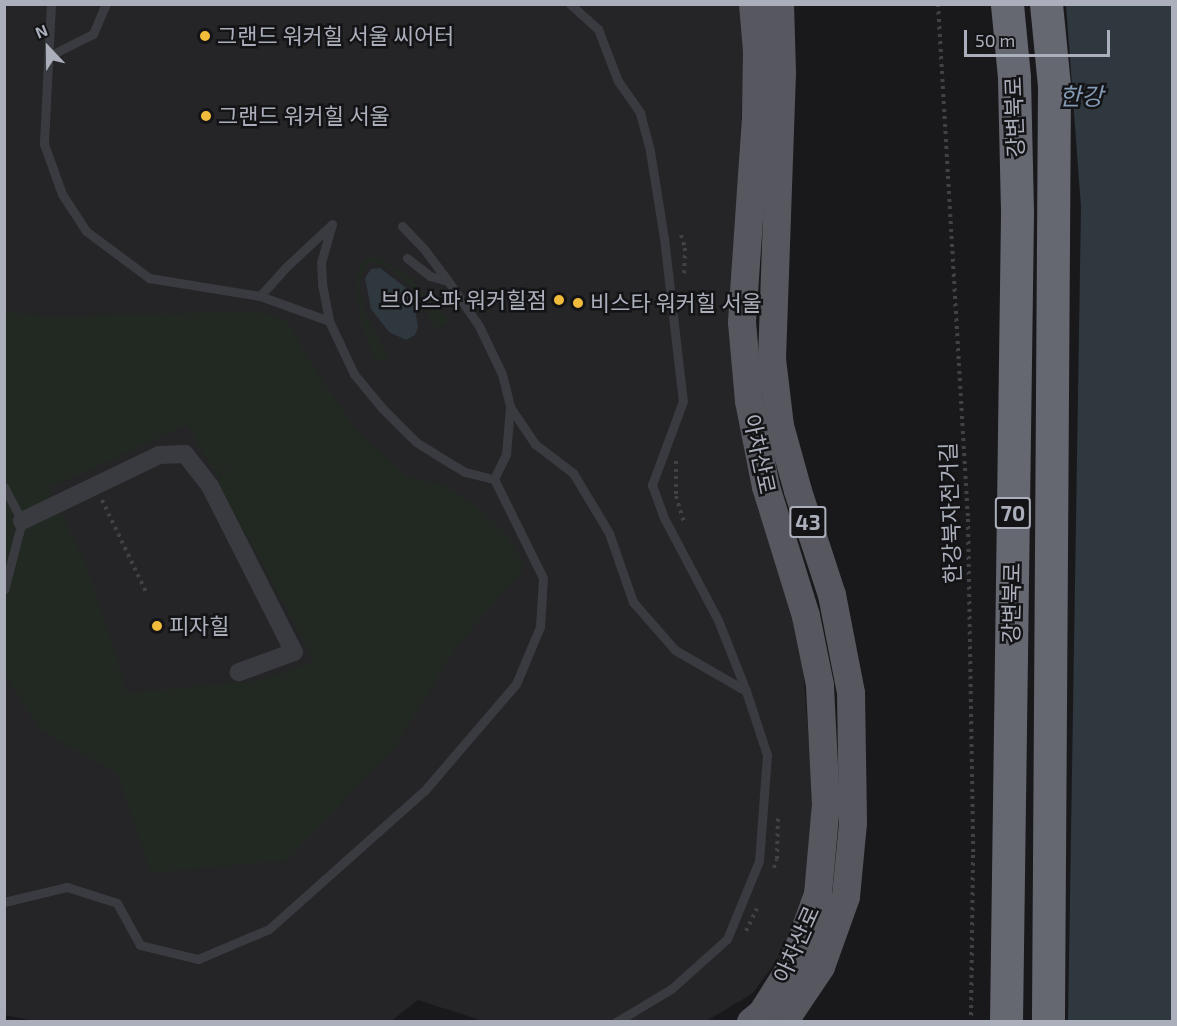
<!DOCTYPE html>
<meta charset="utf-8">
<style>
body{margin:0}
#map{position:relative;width:1177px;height:1026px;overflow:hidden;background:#19191b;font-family:"Exo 2","Noto Sans KR",sans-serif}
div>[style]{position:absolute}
.built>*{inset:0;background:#252528}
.green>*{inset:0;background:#212922}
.water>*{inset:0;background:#2f373f}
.pier>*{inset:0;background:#19191b}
.path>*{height:4px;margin-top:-2px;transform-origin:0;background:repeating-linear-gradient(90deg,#404247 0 3px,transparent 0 7.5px)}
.lane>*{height:9px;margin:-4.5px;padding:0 4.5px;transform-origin:4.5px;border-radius:4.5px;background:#3a3b40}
.street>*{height:18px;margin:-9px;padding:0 9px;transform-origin:9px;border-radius:9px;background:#3a3b40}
.primary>*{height:28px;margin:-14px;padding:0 14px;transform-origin:14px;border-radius:14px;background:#56575f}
.highway>*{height:33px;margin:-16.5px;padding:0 16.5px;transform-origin:16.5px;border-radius:16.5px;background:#666871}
.dots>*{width:16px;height:16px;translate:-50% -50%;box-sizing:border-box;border:3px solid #141416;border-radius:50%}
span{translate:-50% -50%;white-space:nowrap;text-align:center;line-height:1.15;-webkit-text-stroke:5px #141416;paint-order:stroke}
.shield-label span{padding:2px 4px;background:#141416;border:2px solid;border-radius:4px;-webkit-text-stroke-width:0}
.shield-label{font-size:21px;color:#abafbb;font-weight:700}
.poi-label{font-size:22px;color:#abafbb}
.left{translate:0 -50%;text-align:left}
.right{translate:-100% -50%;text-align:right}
.street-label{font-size:22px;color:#abafbb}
.water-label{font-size:24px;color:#839bb5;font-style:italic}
.frame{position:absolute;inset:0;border:6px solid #abafbb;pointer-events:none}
.north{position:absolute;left:18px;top:18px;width:60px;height:60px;-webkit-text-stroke:4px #141416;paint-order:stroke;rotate:338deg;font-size:16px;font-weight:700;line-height:24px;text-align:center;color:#abafbb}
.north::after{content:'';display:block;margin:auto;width:21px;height:27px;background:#abafbb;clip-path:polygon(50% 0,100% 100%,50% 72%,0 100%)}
.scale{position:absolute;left:964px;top:30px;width:146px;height:27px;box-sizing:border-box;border:3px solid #abafbb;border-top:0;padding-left:8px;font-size:18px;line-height:21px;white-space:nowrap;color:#abafbb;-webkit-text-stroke:4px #141416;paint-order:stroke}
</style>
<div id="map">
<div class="built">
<i style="clip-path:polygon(5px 5px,741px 5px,746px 22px,731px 320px,802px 655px,814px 807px,804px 890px,789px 944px,752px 994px,706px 1021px,483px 1021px,418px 1000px,390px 1022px,40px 1022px,5px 1015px)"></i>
</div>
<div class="green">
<i style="clip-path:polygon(377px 257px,410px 277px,449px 321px,436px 330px,413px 288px,381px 263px,369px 263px,362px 273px,360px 288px,364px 311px,388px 356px,376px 362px,361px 324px,356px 285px,361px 265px,367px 259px)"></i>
<i style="clip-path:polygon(evenodd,5px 311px,47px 317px,254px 311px,286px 320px,323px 382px,358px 431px,407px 476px,444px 485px,476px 505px,509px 537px,525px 567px,454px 650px,397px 744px,288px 860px,151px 873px,117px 774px,39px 729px,5px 674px,5px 311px,187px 425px,217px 476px,233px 458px,216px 483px,264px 566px,314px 662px,264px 680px,127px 693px,89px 572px,49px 488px,187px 425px)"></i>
</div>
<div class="water">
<i style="clip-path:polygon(982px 5px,1172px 5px,1172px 1021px,1001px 1021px,1002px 647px,993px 143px)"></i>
<i style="clip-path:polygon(380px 268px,405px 287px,414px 304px,418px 327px,415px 335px,406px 340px,389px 332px,371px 309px,365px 278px,371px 269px)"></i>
</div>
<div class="pier">
<i style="clip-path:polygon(979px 4px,1066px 5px,1081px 207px,1068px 1022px,998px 1022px,999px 647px,996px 471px,990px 311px,990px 143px)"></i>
</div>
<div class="path">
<i style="left:938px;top:4px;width:516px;rotate:86.67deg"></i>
<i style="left:968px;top:519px;width:336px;rotate:89.1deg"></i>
<i style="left:973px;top:855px;width:167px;rotate:90.7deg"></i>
<i style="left:681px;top:235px;width:14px;rotate:73deg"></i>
<i style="left:685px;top:248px;width:28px;rotate:92deg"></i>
<i style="left:676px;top:461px;width:35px;rotate:90deg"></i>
<i style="left:676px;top:496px;width:30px;rotate:73deg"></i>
<i style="left:102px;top:500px;width:104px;rotate:64.4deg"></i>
<i style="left:774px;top:868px;width:9px;rotate:-72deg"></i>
<i style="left:777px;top:859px;width:43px;rotate:-88.7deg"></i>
<i style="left:746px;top:931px;width:25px;rotate:-64deg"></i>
</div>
<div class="lane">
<i style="left:51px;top:4px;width:140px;rotate:92.9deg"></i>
<i style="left:44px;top:144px;width:53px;rotate:70.2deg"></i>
<i style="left:62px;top:194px;width:44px;rotate:57deg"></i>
<i style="left:86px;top:231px;width:79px;rotate:36.7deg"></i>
<i style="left:149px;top:278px;width:112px;rotate:9.2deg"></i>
<i style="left:260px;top:296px;width:73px;rotate:19.9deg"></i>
<i style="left:570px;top:4px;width:38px;rotate:42deg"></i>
<i style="left:598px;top:29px;width:56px;rotate:69deg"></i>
<i style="left:618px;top:81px;width:39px;rotate:55deg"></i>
<i style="left:640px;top:113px;width:39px;rotate:75deg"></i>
<i style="left:650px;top:151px;width:88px;rotate:80.9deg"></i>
<i style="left:664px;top:238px;width:164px;rotate:83.4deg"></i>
<i style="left:683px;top:401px;width:90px;rotate:110.3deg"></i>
<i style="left:652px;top:485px;width:35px;rotate:70deg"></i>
<i style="left:664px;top:518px;width:115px;rotate:62.1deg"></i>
<i style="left:718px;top:620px;width:76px;rotate:68.5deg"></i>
<i style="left:49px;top:56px;width:49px;rotate:-26.6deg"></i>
<i style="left:93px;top:34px;width:33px;rotate:-67deg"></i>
<i style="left:332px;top:224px;width:40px;rotate:106deg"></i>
<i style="left:321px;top:262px;width:22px;rotate:87deg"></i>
<i style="left:322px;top:284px;width:38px;rotate:79deg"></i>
<i style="left:329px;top:321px;width:59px;rotate:64.7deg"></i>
<i style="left:354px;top:374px;width:44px;rotate:50.5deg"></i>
<i style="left:382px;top:408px;width:48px;rotate:45deg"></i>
<i style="left:416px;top:442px;width:22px;rotate:32deg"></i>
<i style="left:435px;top:454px;width:35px;rotate:31deg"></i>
<i style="left:465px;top:472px;width:30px;rotate:14deg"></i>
<i style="left:494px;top:479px;width:28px;rotate:-64deg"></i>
<i style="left:506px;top:454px;width:47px;rotate:-85.1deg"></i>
<i style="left:402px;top:226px;width:32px;rotate:46deg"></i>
<i style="left:424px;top:249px;width:40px;rotate:53deg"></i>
<i style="left:407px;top:258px;width:29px;rotate:38deg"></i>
<i style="left:430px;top:276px;width:19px;rotate:16deg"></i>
<i style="left:448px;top:281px;width:55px;rotate:55.4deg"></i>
<i style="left:479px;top:326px;width:53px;rotate:64.4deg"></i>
<i style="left:502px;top:374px;width:34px;rotate:76deg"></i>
<i style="left:510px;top:407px;width:45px;rotate:56deg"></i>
<i style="left:535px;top:444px;width:48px;rotate:37.3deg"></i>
<i style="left:573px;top:473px;width:70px;rotate:59deg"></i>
<i style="left:609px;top:533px;width:73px;rotate:70.8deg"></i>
<i style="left:633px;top:602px;width:64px;rotate:48.8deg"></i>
<i style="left:675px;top:650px;width:82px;rotate:30deg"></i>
<i style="left:746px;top:691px;width:67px;rotate:71.8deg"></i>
<i style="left:767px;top:755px;width:106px;rotate:94.3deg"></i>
<i style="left:759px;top:861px;width:84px;rotate:112.3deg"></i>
<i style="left:727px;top:939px;width:75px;rotate:138.2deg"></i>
<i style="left:671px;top:989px;width:64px;rotate:149deg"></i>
<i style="left:260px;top:296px;width:38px;rotate:-48deg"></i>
<i style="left:285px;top:268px;width:62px;rotate:-43deg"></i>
<i style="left:4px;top:487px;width:38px;rotate:62deg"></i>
<i style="left:22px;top:521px;width:71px;rotate:104.6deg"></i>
<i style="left:4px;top:902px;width:65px;rotate:-13.4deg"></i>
<i style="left:67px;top:887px;width:52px;rotate:17.7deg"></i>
<i style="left:117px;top:903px;width:48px;rotate:61.3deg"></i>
<i style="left:140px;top:945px;width:60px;rotate:13.6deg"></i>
<i style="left:198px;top:959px;width:77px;rotate:-22.9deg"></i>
<i style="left:269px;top:929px;width:209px;rotate:-41.7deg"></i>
<i style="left:425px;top:790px;width:140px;rotate:-49.4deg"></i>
<i style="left:516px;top:684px;width:62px;rotate:-67.2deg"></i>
<i style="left:540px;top:627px;width:49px;rotate:-86.5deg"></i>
<i style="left:543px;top:578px;width:110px;rotate:-116.3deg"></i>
</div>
<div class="street">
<i style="left:22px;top:521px;width:152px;rotate:-25.7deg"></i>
<i style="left:159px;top:455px;width:26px;rotate:-2deg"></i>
<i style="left:185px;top:454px;width:41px;rotate:52deg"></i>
<i style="left:210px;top:486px;width:186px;rotate:63.2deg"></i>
<i style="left:294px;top:652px;width:59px;rotate:160deg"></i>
</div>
<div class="primary">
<i style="left:780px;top:4px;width:69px;rotate:88.3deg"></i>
<i style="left:782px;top:73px;width:286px;rotate:92deg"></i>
<i style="left:772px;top:359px;width:67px;rotate:83.2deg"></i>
<i style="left:780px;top:426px;width:67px;rotate:74.5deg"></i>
<i style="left:798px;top:491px;width:109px;rotate:71.9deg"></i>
<i style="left:832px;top:595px;width:100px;rotate:79deg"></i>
<i style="left:851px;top:693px;width:130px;rotate:89.1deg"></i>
<i style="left:853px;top:823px;width:74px;rotate:95.4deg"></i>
<i style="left:846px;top:897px;width:74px;rotate:109.7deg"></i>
<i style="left:821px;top:967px;width:66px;rotate:123.9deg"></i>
<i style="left:751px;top:1022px;width:14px;rotate:-39deg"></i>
<i style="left:762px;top:1013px;width:58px;rotate:-57.7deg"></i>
<i style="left:793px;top:964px;width:74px;rotate:-70.3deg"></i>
<i style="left:818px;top:894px;width:89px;rotate:-84.9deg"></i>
<i style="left:826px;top:805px;width:120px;rotate:-92.9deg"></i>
<i style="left:820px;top:685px;width:70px;rotate:-101.5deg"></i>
<i style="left:806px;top:616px;width:135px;rotate:-107.2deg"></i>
<i style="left:766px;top:487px;width:88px;rotate:-101.2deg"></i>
<i style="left:749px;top:401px;width:79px;rotate:-95.1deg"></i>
<i style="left:742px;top:322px;width:208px;rotate:-86.1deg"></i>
<i style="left:756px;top:114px;width:63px;rotate:-89.1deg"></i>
<i style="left:757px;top:51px;width:47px;rotate:-94.9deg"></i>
</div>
<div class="highway">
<i style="left:1046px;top:4px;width:82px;rotate:84.4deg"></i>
<i style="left:1054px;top:86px;width:936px;rotate:90.37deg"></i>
<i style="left:1006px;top:1022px;width:811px;rotate:-89.22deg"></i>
<i style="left:1017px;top:211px;width:134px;rotate:-91.3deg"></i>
<i style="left:1014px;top:77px;width:73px;rotate:-95.5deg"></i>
</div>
<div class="dots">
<i style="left:205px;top:36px;background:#f1bc3b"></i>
<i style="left:206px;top:116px;background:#f1bc3b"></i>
<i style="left:559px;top:300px;background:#f1bc3b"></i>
<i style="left:578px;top:303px;background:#f1bc3b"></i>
<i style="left:157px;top:626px;background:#f1bc3b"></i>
</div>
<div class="shield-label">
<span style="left:1013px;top:513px">70</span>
<span style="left:808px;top:522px">43</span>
</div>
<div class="poi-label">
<span class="left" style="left:217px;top:36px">그랜드 워커힐 서울 씨어터</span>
<span class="left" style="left:218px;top:116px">그랜드 워커힐 서울</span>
<span class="right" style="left:547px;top:300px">브이스파 워커힐점</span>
<span class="left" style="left:590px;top:303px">비스타 워커힐 서울</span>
<span class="left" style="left:169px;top:626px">피자힐</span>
</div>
<div class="street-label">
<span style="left:1014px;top:117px;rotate:-92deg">강변북로</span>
<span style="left:760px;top:454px;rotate:78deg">아차산로</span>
<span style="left:950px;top:513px;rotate:-92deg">한강북자전거길</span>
<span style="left:1011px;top:603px;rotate:-89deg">강변북로</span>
<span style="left:796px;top:944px;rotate:-66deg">아차산로</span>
</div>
<div class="water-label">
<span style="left:1081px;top:96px">한강</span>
</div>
<div class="frame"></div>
<div class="north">N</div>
<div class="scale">50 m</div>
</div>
